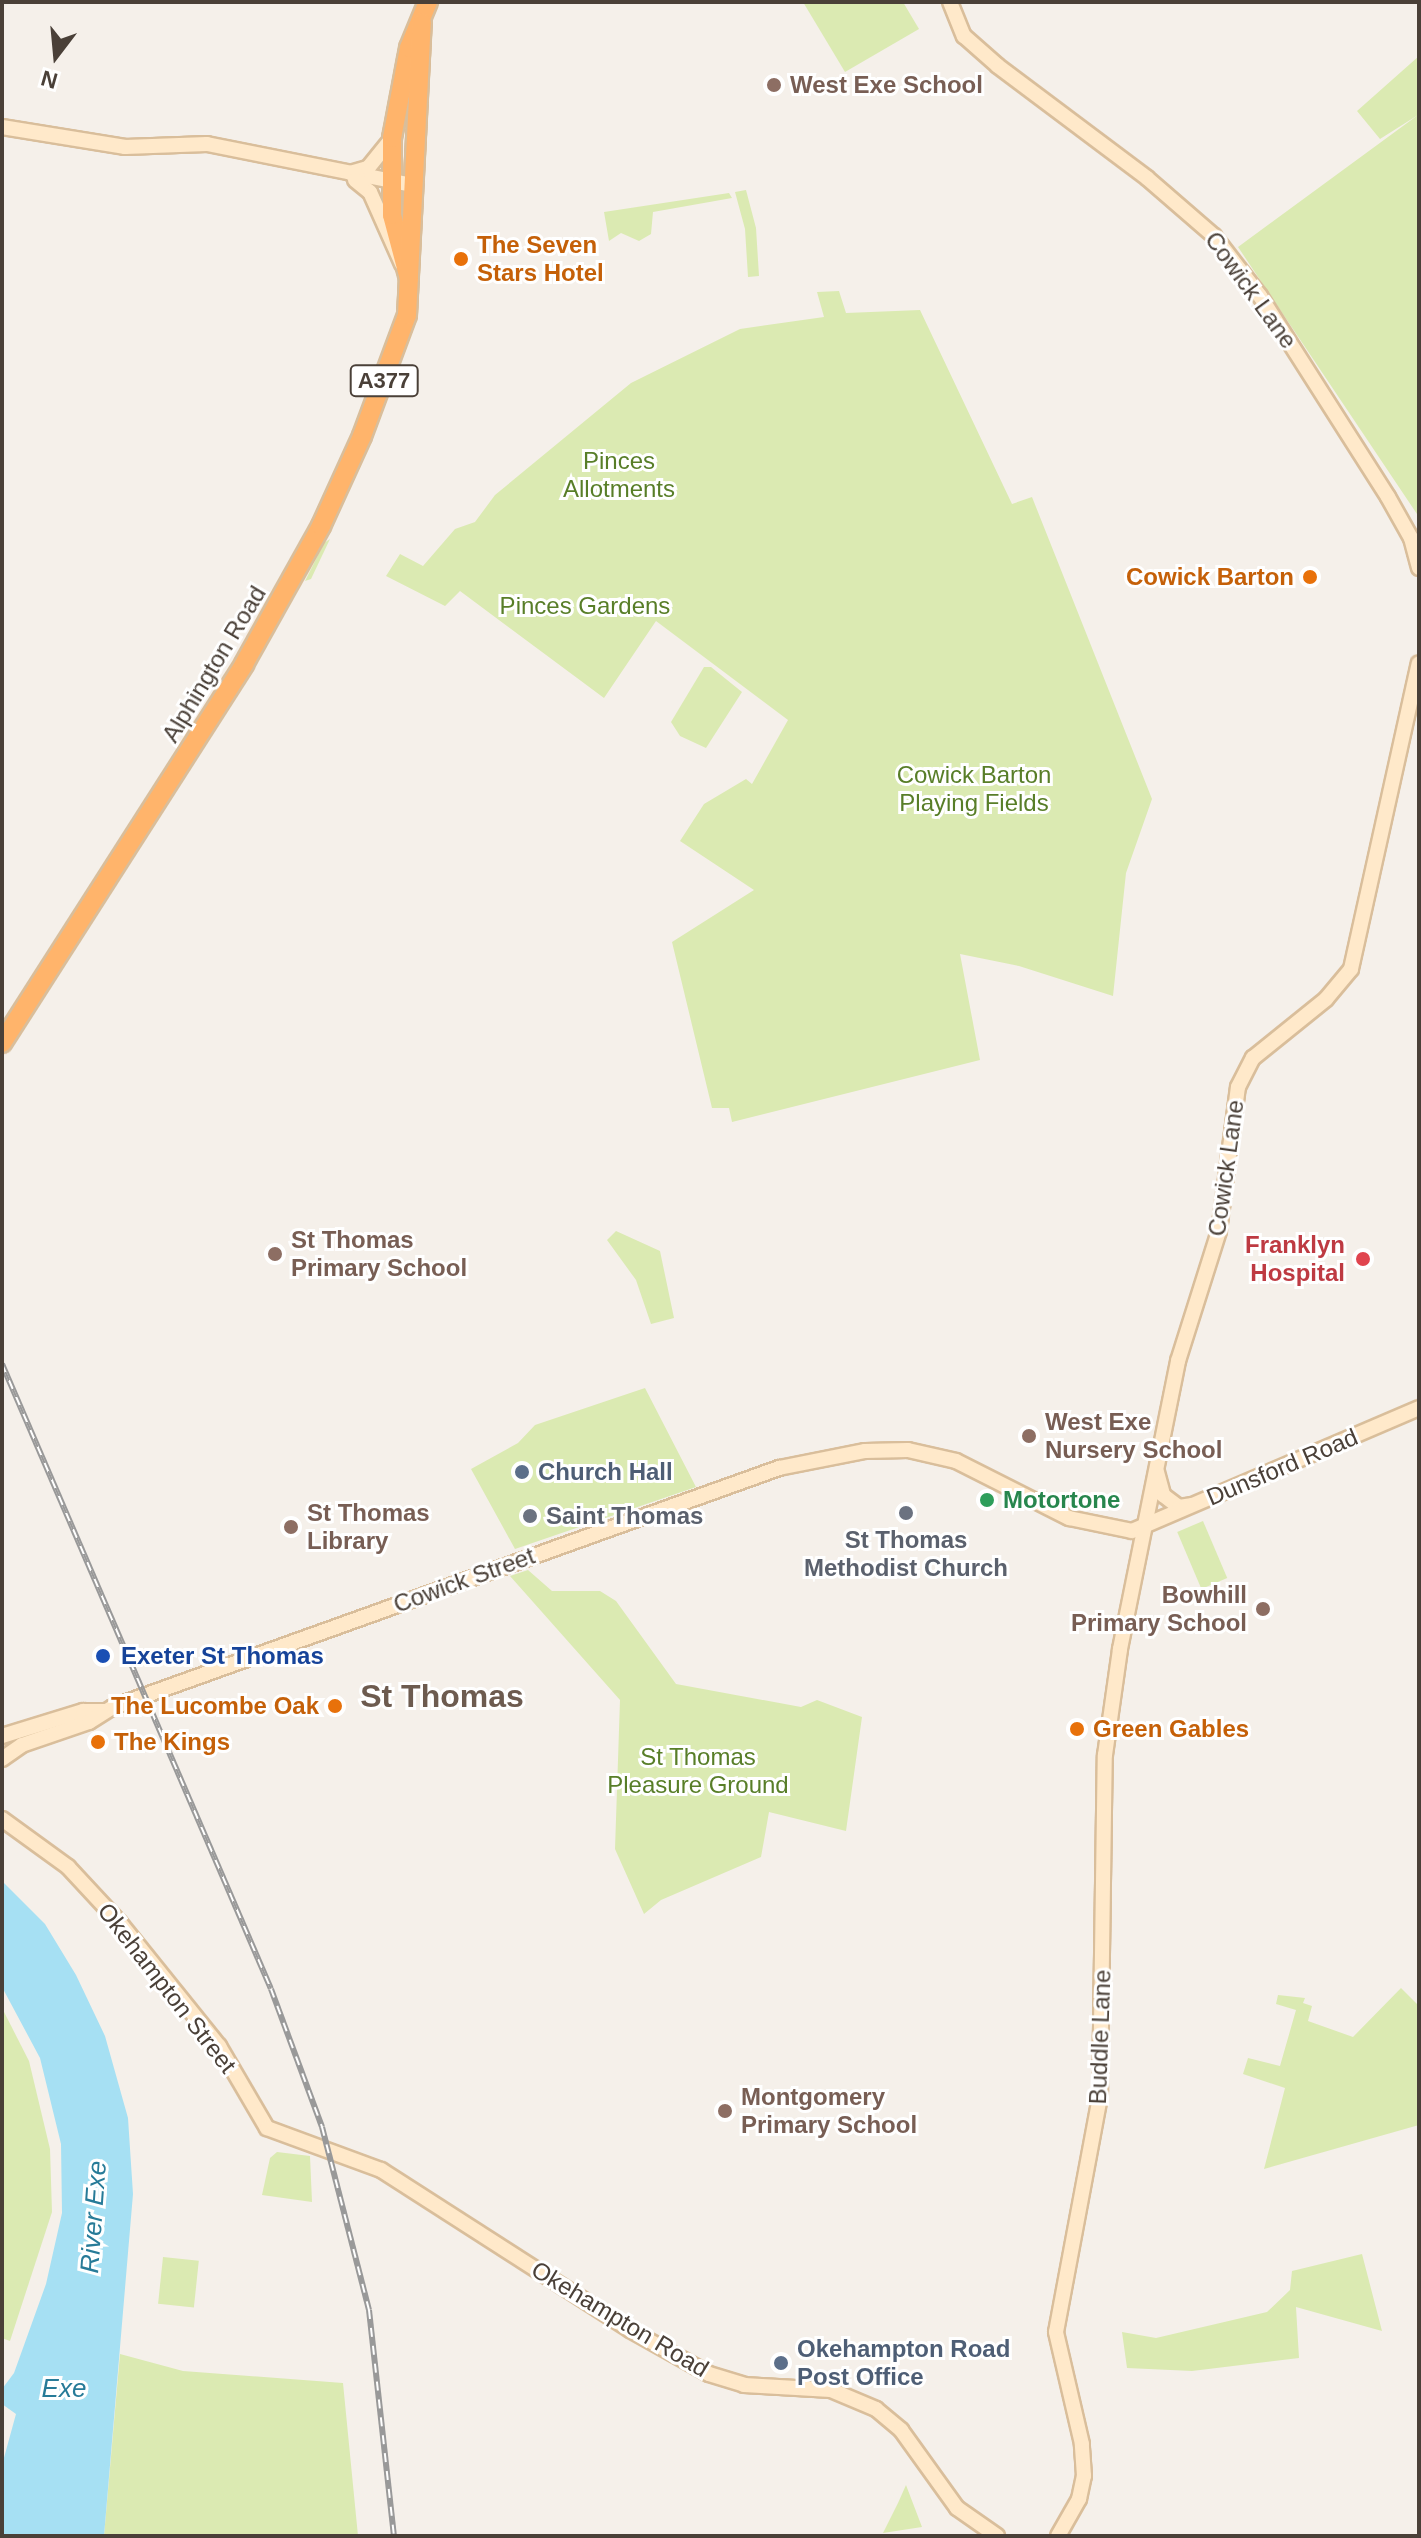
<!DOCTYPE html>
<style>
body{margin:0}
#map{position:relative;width:1421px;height:2538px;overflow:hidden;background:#f5f0ea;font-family:Helvetica,sans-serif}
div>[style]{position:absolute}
.green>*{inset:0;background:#dbeab2;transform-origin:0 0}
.water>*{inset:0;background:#a6e0f3}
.roads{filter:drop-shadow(2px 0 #d9be9b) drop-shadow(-2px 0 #d9be9b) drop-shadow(0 2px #d9be9b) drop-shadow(0 -2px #d9be9b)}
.secondary>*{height:14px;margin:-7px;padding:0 7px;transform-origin:7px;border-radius:7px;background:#ffe9ca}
.highway>*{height:18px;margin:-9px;padding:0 9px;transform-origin:9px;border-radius:9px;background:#ffb46b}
.rail>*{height:6px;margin-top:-3px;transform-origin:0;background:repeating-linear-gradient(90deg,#fff 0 9px,#999 0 18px);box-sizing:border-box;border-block:2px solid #999}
.dots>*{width:22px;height:22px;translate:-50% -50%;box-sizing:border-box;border:4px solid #fff;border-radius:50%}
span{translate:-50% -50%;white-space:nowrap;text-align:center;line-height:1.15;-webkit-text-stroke:6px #fff;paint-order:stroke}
.shield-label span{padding:2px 6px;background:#fff;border:2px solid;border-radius:6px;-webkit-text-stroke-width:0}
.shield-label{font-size:22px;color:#4a4038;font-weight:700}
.education-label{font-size:24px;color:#785e54;font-weight:700}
.left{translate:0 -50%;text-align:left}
.right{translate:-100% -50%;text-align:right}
.food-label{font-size:24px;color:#c56008;font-weight:700}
.street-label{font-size:24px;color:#4a4038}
.park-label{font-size:24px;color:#587e28}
.health-label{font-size:24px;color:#be3a42;font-weight:700}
.service-label{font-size:24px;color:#4e5e75;font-weight:700}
.leisure-label{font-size:24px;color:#27864d;font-weight:700}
.worship-label{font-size:24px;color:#5b616d;font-weight:700}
.transit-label{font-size:24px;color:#164399;font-weight:700}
.water-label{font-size:26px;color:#277b98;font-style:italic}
.district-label{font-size:32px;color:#6d5b4f;font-weight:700}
.frame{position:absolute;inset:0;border:4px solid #4a4038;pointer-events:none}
.north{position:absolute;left:16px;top:16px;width:80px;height:80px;-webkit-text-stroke:6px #fff;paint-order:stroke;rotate:196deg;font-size:22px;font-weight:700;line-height:32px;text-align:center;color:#4a4038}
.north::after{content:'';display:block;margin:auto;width:28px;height:36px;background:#4a4038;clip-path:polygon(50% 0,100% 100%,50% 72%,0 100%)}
</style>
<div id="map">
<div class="green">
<i style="clip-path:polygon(803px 2px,903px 2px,919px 29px,845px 72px)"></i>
<i style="clip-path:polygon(1419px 56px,1419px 517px,1238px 247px,1418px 115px,1380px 139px,1357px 111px)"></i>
<i style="clip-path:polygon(746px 190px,756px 228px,759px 276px,748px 277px,745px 229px,735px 192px)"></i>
<i style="clip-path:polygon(729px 193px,732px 198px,653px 212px,651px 234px,639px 241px,621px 233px,609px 241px,604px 212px)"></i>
<i style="clip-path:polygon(839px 291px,846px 313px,920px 310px,1012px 504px,1032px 497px,1152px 799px,1126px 873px,1113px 996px,1019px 966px,960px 954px,980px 1060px,732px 1122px,729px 1108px,712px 1108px,672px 942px,754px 890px,680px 841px,704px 804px,746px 779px,752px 784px,788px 720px,656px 621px,604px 698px,460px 591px,445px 606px,386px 576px,400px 554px,423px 566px,455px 529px,475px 522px,495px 495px,631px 383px,740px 329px,824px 317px,817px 292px)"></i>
<i style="clip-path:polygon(330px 539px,311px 579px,305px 581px,324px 543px)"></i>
<i style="clip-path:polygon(704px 667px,711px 667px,742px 692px,706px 748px,680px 736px,671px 722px)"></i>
<i style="clip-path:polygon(616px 1231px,660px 1251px,674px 1318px,651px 1324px,636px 1280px,607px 1240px)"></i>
<i style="clip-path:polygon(645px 1388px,696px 1487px,515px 1549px,471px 1469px,518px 1443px,535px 1425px)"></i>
<i style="left:1203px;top:1521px;width:62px;height:28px;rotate:67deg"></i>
<i style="clip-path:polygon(528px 1570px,552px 1591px,600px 1591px,616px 1601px,676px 1684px,801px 1707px,817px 1700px,862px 1717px,846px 1831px,769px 1812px,761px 1857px,661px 1900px,644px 1914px,615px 1849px,620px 1700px,510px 1576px)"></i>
<i style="clip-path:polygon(1401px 1988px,1419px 2006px,1419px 2125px,1264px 2169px,1285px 2088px,1243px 2074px,1248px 2058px,1280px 2066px,1296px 2010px,1276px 2004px,1278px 1995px,1305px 1998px,1303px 2003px,1312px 2006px,1308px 2021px,1353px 2037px)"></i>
<i style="clip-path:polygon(2px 2008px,29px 2061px,50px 2149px,52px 2212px,10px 2341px,2px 2338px)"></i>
<i style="clip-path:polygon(277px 2152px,310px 2156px,312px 2202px,262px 2195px,270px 2158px)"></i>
<i style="clip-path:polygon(1362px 2254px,1382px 2331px,1296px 2307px,1299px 2358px,1192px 2371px,1127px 2368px,1122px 2332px,1156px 2338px,1267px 2312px,1290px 2290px,1292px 2271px)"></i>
<i style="left:163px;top:2257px;width:36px;height:47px;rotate:6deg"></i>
<i style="clip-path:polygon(120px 2354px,183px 2371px,343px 2383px,358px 2536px,104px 2536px)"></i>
<i style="clip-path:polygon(906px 2485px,922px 2527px,883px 2533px,898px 2503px)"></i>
</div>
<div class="water">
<i style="clip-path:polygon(2px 1881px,45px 1924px,76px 1975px,105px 2036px,128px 2118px,133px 2194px,104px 2536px,2px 2536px,2px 2465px,16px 2414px,2px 2404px,2px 2389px,14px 2373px,46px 2284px,62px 2213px,61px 2144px,40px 2058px,2px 1987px)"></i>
</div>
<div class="roads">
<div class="secondary">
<i style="left:950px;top:2px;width:37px;rotate:68deg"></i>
<i style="left:964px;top:36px;width:45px;rotate:41.4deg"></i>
<i style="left:998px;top:66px;width:186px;rotate:36.9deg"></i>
<i style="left:1147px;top:178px;width:89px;rotate:40.9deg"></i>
<i style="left:1214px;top:236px;width:76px;rotate:52.5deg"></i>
<i style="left:1260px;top:296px;width:238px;rotate:57.5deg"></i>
<i style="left:1388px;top:497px;width:47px;rotate:60.7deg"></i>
<i style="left:1411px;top:538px;width:31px;rotate:75deg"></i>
<i style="left:2px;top:127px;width:125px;rotate:9.2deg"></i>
<i style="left:125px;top:147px;width:82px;rotate:-2.1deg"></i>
<i style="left:207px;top:144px;width:210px;rotate:11.3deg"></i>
<i style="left:350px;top:173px;width:19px;rotate:-16deg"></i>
<i style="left:368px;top:168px;width:38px;rotate:-51deg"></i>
<i style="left:355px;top:180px;width:19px;rotate:39deg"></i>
<i style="left:370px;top:192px;width:79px;rotate:66deg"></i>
<i style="left:1157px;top:1472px;width:24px;rotate:75deg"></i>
<i style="left:1163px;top:1495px;width:20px;rotate:37deg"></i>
<i style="left:1179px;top:1507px;width:12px;rotate:-9deg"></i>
<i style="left:2px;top:1736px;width:85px;rotate:-17.2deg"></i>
<i style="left:83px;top:1711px;width:22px"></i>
<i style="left:2px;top:1759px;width:24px;rotate:-35deg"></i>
<i style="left:22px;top:1745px;width:71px;rotate:-18.9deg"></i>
<i style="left:89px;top:1722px;width:28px;rotate:-32deg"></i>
<i style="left:113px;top:1707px;width:708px;rotate:-19.74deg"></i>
<i style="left:779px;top:1468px;width:88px;rotate:-11.2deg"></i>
<i style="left:865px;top:1451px;width:43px;rotate:-1.3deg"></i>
<i style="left:908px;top:1450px;width:49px;rotate:12.9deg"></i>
<i style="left:956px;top:1461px;width:127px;rotate:26.8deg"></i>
<i style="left:1069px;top:1518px;width:64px;rotate:11.7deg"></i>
<i style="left:1132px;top:1531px;width:312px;rotate:-23.2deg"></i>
<i style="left:2px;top:1819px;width:82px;rotate:36deg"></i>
<i style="left:68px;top:1867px;width:76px;rotate:47.1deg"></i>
<i style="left:120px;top:1923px;width:158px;rotate:51.2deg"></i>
<i style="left:219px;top:2046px;width:95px;rotate:59.7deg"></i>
<i style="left:267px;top:2128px;width:121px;rotate:20.2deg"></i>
<i style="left:381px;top:2170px;width:296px;rotate:32.7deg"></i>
<i style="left:630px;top:2330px;width:90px;rotate:29.1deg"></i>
<i style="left:709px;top:2374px;width:37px;rotate:17deg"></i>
<i style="left:744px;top:2385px;width:87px;rotate:3.3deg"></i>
<i style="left:831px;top:2390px;width:49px;rotate:22.9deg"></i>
<i style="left:876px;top:2409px;width:33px;rotate:40deg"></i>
<i style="left:901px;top:2430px;width:96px;rotate:54.3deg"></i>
<i style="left:957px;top:2508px;width:49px;rotate:35deg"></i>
<i style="left:1058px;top:2536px;width:43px;rotate:-60.4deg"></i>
<i style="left:1079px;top:2499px;width:24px;rotate:-78deg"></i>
<i style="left:1084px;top:2476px;width:32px;rotate:-94deg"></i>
<i style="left:1082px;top:2444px;width:115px;rotate:-103.1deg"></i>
<i style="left:1056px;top:2332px;width:239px;rotate:-79.4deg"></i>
<i style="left:1100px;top:2097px;width:342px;rotate:-89.2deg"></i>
<i style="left:1105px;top:1755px;width:107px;rotate:-81.9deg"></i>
<i style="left:1120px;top:1649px;width:294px;rotate:-78.6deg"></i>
<i style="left:1178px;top:1361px;width:136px;rotate:-72.5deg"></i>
<i style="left:1219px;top:1231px;width:145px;rotate:-82.5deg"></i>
<i style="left:1238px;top:1087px;width:33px;rotate:-63deg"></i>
<i style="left:1253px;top:1058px;width:94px;rotate:-38.9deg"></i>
<i style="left:1326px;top:999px;width:39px;rotate:-50deg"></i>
<i style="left:1351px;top:969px;width:313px;rotate:-77.5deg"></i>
</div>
<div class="highway">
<i style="left:409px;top:279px;width:66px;rotate:-104.9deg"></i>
<i style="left:392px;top:215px;width:77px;rotate:-90deg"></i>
<i style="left:392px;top:138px;width:92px;rotate:-79.3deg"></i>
<i style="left:409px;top:48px;width:50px;rotate:-67.6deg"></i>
<i style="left:2px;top:1043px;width:450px;rotate:-57.4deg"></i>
<i style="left:244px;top:664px;width:158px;rotate:-60.8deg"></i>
<i style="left:321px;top:526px;width:99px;rotate:-65.5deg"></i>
<i style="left:362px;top:436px;width:129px;rotate:-69.6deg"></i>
<i style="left:407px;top:315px;width:293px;rotate:-87.1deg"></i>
</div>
</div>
<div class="rail">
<i style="left:2px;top:1364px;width:680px;rotate:66.71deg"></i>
<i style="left:271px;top:1989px;width:147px;rotate:69.7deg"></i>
<i style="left:322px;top:2127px;width:189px;rotate:75.6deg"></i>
<i style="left:369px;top:2310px;width:227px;rotate:83.7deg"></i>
</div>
<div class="dots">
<i style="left:774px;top:85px;background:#8d6e63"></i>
<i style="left:461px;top:259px;background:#e8710a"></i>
<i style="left:1310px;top:577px;background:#e8710a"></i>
<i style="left:275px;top:1254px;background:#8d6e63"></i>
<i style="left:1363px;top:1259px;background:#e0444e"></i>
<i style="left:1029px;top:1436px;background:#8d6e63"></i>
<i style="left:522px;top:1472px;background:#5c6f8a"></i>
<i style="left:987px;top:1500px;background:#2e9e5b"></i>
<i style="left:906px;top:1513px;background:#6b7280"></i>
<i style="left:530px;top:1516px;background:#6b7280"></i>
<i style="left:291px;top:1527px;background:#8d6e63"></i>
<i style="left:1263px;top:1609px;background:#8d6e63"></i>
<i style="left:103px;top:1656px;background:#1a4fb4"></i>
<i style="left:335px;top:1706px;background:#e8710a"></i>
<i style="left:1077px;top:1729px;background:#e8710a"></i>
<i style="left:98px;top:1742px;background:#e8710a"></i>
<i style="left:725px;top:2111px;background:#8d6e63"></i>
<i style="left:781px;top:2363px;background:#5c6f8a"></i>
</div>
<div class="shield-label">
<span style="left:384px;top:381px">A377</span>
</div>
<div class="education-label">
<span class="left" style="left:790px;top:85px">West Exe School</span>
<span class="left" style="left:291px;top:1254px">St Thomas<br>Primary School</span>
<span class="left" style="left:1045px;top:1436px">West Exe<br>Nursery School</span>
<span class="left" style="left:307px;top:1527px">St Thomas<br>Library</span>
<span class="right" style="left:1247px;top:1609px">Bowhill<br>Primary School</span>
<span class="left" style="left:741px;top:2111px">Montgomery<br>Primary School</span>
</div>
<div class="food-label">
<span class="left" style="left:477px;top:259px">The Seven<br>Stars Hotel</span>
<span class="right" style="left:1294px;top:577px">Cowick Barton</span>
<span class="right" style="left:319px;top:1706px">The Lucombe Oak</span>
<span class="left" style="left:1093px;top:1729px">Green Gables</span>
<span class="left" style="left:114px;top:1742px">The Kings</span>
</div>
<div class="street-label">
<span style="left:1251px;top:290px;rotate:54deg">Cowick Lane</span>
<span style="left:214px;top:664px;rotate:-59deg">Alphington Road</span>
<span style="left:1226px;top:1168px;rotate:-82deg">Cowick Lane</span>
<span style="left:1282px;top:1467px;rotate:-23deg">Dunsford Road</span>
<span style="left:464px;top:1580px;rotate:-20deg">Cowick Street</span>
<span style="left:167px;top:1988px;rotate:52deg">Okehampton Street</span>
<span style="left:1100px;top:2037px;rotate:-88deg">Buddle Lane</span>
<span style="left:620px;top:2319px;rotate:31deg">Okehampton Road</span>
</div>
<div class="park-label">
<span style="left:619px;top:475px">Pinces<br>Allotments</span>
<span style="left:585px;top:606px">Pinces Gardens</span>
<span style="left:974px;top:789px">Cowick Barton<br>Playing Fields</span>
<span style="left:698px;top:1771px">St Thomas<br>Pleasure Ground</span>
</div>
<div class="health-label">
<span class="right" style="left:1345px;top:1259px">Franklyn<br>Hospital</span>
</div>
<div class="service-label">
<span class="left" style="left:538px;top:1472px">Church Hall</span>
<span class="left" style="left:797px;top:2363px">Okehampton Road<br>Post Office</span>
</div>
<div class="leisure-label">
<span class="left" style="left:1003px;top:1500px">Motortone</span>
</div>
<div class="worship-label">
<span class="left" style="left:546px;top:1516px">Saint Thomas</span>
<span style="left:906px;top:1554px">St Thomas<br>Methodist Church</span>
</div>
<div class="transit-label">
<span class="left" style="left:121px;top:1656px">Exeter St Thomas</span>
</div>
<div class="water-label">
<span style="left:94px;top:2217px;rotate:-86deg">River Exe</span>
<span style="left:64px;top:2389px">Exe</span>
</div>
<div class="district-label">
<span style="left:442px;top:1696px">St Thomas</span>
</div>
<div class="frame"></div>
<div class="north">N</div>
</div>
